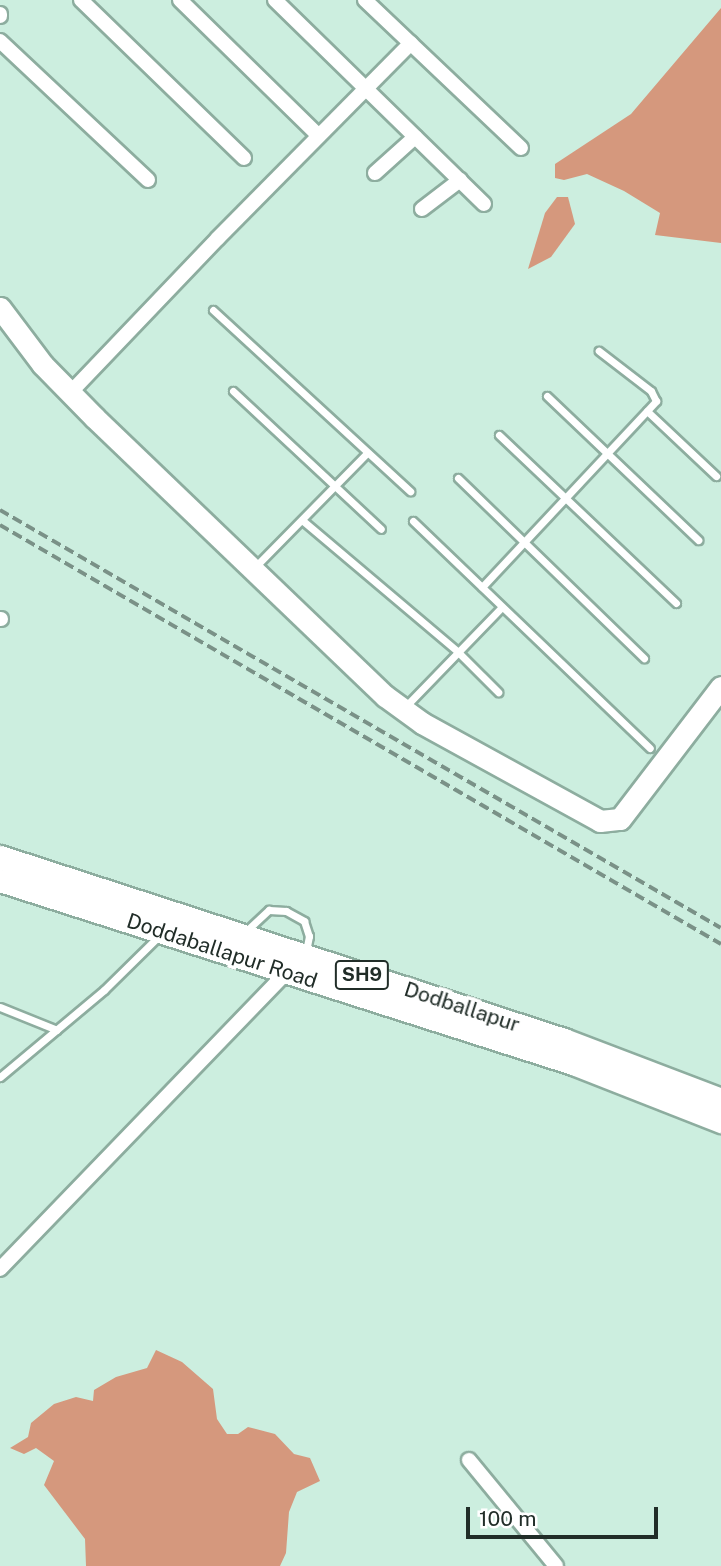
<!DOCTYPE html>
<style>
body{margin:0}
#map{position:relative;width:721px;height:1566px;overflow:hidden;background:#cceedf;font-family:"Public Sans",sans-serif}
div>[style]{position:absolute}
.water>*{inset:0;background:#d5987d}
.roads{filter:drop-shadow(2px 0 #8dad9f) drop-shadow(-2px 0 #8dad9f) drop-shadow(0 2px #8dad9f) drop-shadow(0 -2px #8dad9f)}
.lane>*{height:7px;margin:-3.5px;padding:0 3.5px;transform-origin:3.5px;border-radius:3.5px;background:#fff}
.street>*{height:14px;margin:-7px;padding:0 7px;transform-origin:7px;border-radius:7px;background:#fff}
.secondary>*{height:21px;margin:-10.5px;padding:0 10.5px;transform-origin:10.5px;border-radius:10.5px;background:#fff}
.primary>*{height:23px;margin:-11.5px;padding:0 11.5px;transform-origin:11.5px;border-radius:11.5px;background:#fff}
.rail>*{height:3.5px;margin-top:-1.75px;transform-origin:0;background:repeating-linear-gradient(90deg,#7a9187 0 10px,transparent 0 15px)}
span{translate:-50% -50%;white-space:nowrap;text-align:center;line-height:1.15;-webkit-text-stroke:7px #fff;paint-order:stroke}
.shield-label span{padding:2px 5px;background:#fff;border:2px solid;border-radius:5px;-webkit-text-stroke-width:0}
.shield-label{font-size:19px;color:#212d28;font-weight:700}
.street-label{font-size:21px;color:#212d28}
.scale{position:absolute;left:466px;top:1507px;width:192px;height:32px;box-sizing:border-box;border:4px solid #212d28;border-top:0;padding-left:9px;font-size:21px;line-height:24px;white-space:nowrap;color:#212d28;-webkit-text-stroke:5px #fff;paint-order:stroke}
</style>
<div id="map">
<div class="water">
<i style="clip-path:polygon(721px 8px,721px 243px,655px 235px,660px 213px,624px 191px,587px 174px,564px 180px,555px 178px,555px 164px,631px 114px)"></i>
<i style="clip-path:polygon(557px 197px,568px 197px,575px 224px,551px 257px,528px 269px,545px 213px)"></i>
<i style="clip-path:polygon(156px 1350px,182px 1362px,213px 1389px,217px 1419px,227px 1434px,238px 1434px,248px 1427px,275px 1434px,294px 1454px,310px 1458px,320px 1481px,297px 1492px,289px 1512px,286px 1553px,280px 1566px,86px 1566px,85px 1539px,44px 1485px,54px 1461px,36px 1448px,24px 1454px,10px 1448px,28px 1437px,31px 1423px,54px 1404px,76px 1397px,93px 1401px,94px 1390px,116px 1377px,147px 1368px)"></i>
</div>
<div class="roads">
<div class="lane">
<i style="left:213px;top:310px;width:268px;rotate:42.6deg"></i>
<i style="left:233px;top:391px;width:202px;rotate:43deg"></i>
<i style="left:547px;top:396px;width:209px;rotate:43.6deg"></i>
<i style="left:647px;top:411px;width:95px;rotate:43.3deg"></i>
<i style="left:499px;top:435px;width:244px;rotate:43.5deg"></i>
<i style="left:458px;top:478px;width:259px;rotate:44.1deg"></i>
<i style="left:302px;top:520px;width:204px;rotate:40.2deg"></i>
<i style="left:458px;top:652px;width:57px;rotate:45deg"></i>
<i style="left:413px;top:521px;width:328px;rotate:43.8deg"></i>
<i style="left:254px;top:568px;width:160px;rotate:-45.5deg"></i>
<i style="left:482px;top:587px;width:255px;rotate:-46.9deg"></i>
<i style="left:656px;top:401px;width:11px;rotate:-117deg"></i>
<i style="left:651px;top:391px;width:66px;rotate:-142.4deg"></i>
<i style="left:405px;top:707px;width:139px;rotate:-45.9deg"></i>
<i style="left:244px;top:933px;width:34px;rotate:-43deg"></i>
<i style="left:269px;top:910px;width:17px;rotate:3deg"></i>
<i style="left:286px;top:911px;width:21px;rotate:29deg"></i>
<i style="left:304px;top:921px;width:16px;rotate:72deg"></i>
<i style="left:309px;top:936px;width:16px;rotate:101deg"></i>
<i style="left:0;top:1007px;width:61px;rotate:22deg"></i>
<i style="left:0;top:1077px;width:136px;rotate:-39.9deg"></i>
<i style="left:104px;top:990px;width:78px;rotate:-44.5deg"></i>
</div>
<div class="street">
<i style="left:81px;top:0;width:227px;rotate:44.1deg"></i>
<i style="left:180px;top:0;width:193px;rotate:44.4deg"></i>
<i style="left:275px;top:0;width:292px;rotate:44.3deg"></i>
<i style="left:365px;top:0;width:215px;rotate:43.5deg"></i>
<i style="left:0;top:14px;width:2px;rotate:90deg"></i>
<i style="left:0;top:41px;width:203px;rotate:43.2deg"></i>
<i style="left:375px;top:173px;width:54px;rotate:-42deg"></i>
<i style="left:422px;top:209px;width:48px;rotate:-37.3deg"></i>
<i style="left:70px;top:393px;width:214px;rotate:-46.3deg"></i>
<i style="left:218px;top:238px;width:274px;rotate:-45.3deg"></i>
<i style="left:0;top:619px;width:1px"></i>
<i style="left:0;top:1269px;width:413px;rotate:-46deg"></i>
<i style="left:469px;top:1460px;width:137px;rotate:50.6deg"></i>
</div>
<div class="secondary">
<i style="left:0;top:308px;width:71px;rotate:53deg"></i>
<i style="left:43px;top:365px;width:74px;rotate:45.5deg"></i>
<i style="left:95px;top:418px;width:402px;rotate:43.8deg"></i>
<i style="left:385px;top:696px;width:46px;rotate:36.1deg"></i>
<i style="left:422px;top:723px;width:203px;rotate:28.8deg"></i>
<i style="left:600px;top:821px;width:20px;rotate:-6deg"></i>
<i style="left:620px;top:819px;width:166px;rotate:-52.6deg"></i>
</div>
<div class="primary">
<i style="left:0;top:857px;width:593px;rotate:17.98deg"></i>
<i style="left:564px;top:1040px;width:168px;rotate:20.9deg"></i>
<i style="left:0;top:880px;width:602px;rotate:17.71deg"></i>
<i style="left:573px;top:1063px;width:159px;rotate:21.4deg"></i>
</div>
</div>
<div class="rail">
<i style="left:0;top:510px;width:833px;rotate:30.1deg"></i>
<i style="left:0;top:525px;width:834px;rotate:30.16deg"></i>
</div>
<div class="shield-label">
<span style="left:362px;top:975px">SH9</span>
</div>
<div class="street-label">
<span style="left:222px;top:951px;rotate:18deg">Doddaballapur Road</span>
<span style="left:462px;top:1007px;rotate:18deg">Dodballapur</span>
</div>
<div class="scale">100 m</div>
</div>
